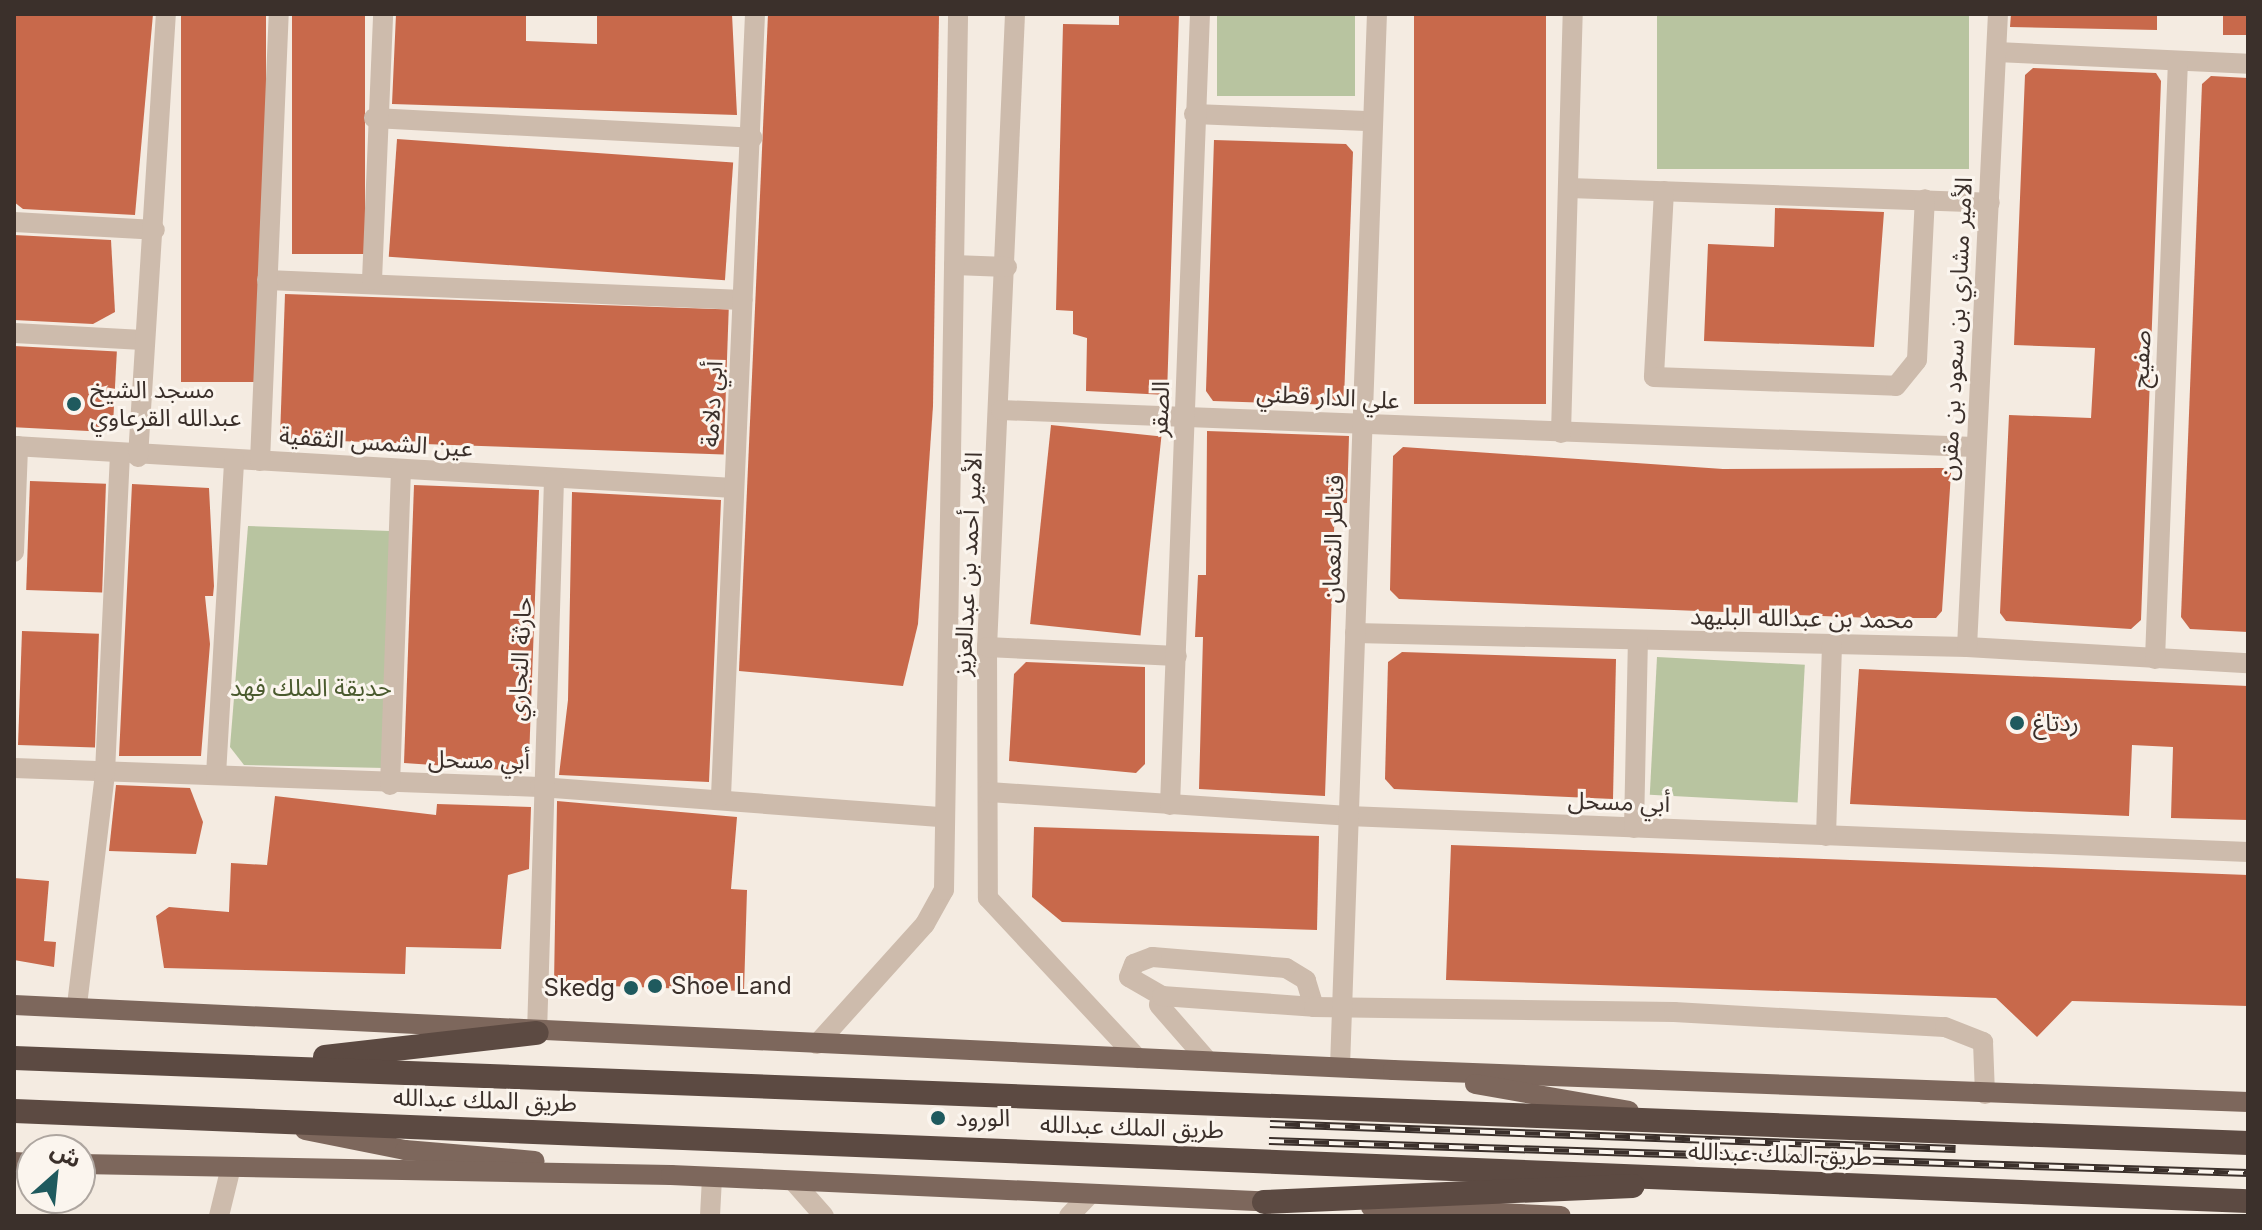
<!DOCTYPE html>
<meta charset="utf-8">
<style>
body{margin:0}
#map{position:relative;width:2262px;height:1230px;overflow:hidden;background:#f4ebe1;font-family:Inter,"Noto Sans Arabic",sans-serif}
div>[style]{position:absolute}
.green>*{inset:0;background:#b8c4a0;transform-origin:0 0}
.building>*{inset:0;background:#c8694b;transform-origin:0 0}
.minor>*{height:20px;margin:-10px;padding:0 10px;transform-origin:10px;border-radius:10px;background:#cdbbac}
.major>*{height:20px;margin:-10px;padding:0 10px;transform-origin:10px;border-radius:10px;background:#7d675c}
.highway>*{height:24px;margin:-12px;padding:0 12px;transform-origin:12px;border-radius:12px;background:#5c4a42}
.rail>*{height:8px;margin-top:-4px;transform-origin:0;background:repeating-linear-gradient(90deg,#fbf5ee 0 15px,#3b302b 0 30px);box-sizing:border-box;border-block:2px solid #3b302b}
.dots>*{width:22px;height:22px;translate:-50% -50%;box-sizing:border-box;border:4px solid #fbf5ee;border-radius:50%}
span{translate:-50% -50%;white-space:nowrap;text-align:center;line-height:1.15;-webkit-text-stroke:6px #fbf5ee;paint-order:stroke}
.street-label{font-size:24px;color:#3b302b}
.poi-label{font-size:24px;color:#3b302b}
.left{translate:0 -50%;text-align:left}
.right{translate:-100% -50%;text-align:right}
.park-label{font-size:24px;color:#4a5a2e}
.frame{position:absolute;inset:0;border:16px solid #3b302b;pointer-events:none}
.north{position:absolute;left:16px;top:1134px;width:80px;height:80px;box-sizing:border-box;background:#fbf5ee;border:2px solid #aea6a0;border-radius:50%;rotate:27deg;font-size:22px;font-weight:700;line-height:32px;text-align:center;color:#3b302b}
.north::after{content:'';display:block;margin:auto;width:28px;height:36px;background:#1f5a5e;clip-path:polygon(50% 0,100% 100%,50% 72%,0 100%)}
</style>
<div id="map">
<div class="green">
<i style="left:1217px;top:14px;width:138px;height:82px"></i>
<i style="left:1657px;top:14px;width:312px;height:155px"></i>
<i style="clip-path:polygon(248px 526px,390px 531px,385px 768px,244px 765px,230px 747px)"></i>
<i style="left:1657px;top:657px;width:148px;height:138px;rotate:3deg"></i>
</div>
<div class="building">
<i style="clip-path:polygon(16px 14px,153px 14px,135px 215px,23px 209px,14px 202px)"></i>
<i style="left:181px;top:14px;width:85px;height:368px"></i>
<i style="left:292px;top:14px;width:73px;height:240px"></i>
<i style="clip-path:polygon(396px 14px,526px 14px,526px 41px,597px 44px,597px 14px,732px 14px,737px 115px,392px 104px)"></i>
<i style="clip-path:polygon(768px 14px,939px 14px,933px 406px,918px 624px,903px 686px,739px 671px)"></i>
<i style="clip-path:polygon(1119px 14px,1179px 14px,1167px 395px,1086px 391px,1087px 338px,1073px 334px,1073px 311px,1056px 310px,1063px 24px,1119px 25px)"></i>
<i style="left:1414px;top:14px;width:132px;height:390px"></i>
<i style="clip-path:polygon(2011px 14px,2157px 14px,2157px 30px,2010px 27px)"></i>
<i style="left:2223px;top:14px;width:25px;height:21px"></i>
<i style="clip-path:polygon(2033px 68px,2156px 73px,2161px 81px,2141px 620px,2131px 629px,2006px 621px,2000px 613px,2009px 415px,2091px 418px,2095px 348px,2014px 345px,2025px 75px)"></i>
<i style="clip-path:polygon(2211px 76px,2248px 78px,2248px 632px,2190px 629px,2181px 617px,2202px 84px)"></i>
<i style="left:397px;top:139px;width:337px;height:118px;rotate:4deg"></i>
<i style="clip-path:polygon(1214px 140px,1346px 144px,1353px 152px,1344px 399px,1337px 405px,1213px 401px,1206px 391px)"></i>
<i style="clip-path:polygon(1775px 208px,1884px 212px,1874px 347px,1704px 341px,1708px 244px,1774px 247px)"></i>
<i style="clip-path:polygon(14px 235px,111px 240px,115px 312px,93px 324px,14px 320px)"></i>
<i style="left:285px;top:294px;width:444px;height:145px;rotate:2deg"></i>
<i style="left:14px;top:346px;width:103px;height:81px;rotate:3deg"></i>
<i style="left:1051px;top:425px;width:111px;height:200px;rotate:6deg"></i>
<i style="clip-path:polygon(1207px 431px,1349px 436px,1347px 503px,1335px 503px,1325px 796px,1199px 789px,1203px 637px,1195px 637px,1198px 575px,1206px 575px)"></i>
<i style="clip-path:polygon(1403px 447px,1723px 469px,1943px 468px,1951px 473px,1942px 611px,1936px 618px,1872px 618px,1399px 599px,1390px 590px,1393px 456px)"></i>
<i style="left:30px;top:481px;width:76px;height:109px;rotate:2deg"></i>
<i style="clip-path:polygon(132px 484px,209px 488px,214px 586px,213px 596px,205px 596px,210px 644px,201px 756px,119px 756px)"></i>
<i style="clip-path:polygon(414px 485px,539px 490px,529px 759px,520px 771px,404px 763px)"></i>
<i style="clip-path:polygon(572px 492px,721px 500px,709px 782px,559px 775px,568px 700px)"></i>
<i style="left:22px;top:631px;width:77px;height:114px;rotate:2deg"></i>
<i style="clip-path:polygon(1402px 652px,1616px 659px,1613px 799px,1394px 789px,1385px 779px,1388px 662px)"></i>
<i style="clip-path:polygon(1026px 662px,1145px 667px,1145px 764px,1136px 773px,1009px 761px,1014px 674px)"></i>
<i style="clip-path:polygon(1859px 669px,2248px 686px,2248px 820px,2171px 818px,2173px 747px,2132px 745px,2129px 816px,1850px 804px)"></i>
<i style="clip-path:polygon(116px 785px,190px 788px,203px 822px,196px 854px,109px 851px)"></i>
<i style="clip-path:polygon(275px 796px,436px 815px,437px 804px,531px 807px,529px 869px,508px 875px,501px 949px,406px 947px,405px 974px,164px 968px,156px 916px,169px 907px,229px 912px,231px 863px,267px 865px)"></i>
<i style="clip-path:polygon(557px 801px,737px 817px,731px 889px,747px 890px,744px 991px,554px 984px)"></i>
<i style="clip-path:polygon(1034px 827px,1319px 836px,1317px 930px,1062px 922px,1032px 897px)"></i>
<i style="clip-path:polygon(1451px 845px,2248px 875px,2248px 1006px,2072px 1001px,2037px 1037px,1996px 998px,1446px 980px)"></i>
<i style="clip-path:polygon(14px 878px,49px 881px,44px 941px,56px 942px,54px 967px,14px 960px)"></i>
</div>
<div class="minor">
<i style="left:1015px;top:14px;width:634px;rotate:92.53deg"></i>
<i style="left:987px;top:647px;width:251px;rotate:89.8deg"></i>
<i style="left:988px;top:898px;width:219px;rotate:47deg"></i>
<i style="left:1997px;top:52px;width:251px;rotate:2.7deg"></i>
<i style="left:1194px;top:114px;width:178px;rotate:2.3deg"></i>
<i style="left:374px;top:118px;width:379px;rotate:3deg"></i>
<i style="left:1569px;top:188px;width:421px;rotate:2deg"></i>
<i style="left:1664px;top:191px;width:186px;rotate:93.1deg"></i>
<i style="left:1654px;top:377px;width:242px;rotate:2.1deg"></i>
<i style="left:1896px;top:386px;width:33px;rotate:-51deg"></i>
<i style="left:1917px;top:360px;width:161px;rotate:-87.2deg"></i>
<i style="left:14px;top:222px;width:141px;rotate:3.2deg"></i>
<i style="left:954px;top:265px;width:53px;rotate:2.2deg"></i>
<i style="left:267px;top:280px;width:476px;rotate:2.4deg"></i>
<i style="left:372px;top:280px;width:266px;rotate:-87.6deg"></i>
<i style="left:14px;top:333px;width:129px;rotate:3.1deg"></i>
<i style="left:1001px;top:410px;width:974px;rotate:2.18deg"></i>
<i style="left:1561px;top:433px;width:419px;rotate:-88.4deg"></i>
<i style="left:14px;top:446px;width:721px;rotate:3.34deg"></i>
<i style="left:138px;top:457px;width:444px;rotate:-86.4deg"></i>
<i style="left:260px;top:461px;width:447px;rotate:-87.6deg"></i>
<i style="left:14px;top:552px;width:106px;rotate:-87.8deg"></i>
<i style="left:1355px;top:633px;width:612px;rotate:1.31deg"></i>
<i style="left:1967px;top:647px;width:281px;rotate:3.3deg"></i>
<i style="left:987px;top:647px;width:190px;rotate:2.7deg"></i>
<i style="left:1967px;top:647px;width:634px;rotate:-87.2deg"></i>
<i style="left:2155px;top:659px;width:598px;rotate:-87.8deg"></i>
<i style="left:14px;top:768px;width:526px;rotate:2.07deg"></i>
<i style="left:540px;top:787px;width:404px;rotate:4.3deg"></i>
<i style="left:216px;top:775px;width:316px;rotate:-86.7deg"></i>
<i style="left:390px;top:785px;width:315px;rotate:-88deg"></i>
<i style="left:989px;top:792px;width:360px;rotate:3.8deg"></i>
<i style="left:1348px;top:816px;width:901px;rotate:2.29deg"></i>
<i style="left:721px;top:796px;width:783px;rotate:-87.51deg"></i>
<i style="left:1170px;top:805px;width:792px;rotate:-87.83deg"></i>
<i style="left:1634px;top:828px;width:187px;rotate:-88.8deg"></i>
<i style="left:1826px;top:836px;width:190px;rotate:-88.2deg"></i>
<i style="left:1162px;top:996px;width:9px;rotate:108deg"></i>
<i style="left:1159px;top:1005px;width:73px;rotate:48.9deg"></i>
<i style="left:77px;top:1005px;width:235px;rotate:-83.1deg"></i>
<i style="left:105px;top:772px;width:315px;rotate:-87.3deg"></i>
<i style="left:1314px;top:1007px;width:28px;rotate:-107deg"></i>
<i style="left:1306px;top:980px;width:23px;rotate:-149deg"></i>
<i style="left:1286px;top:968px;width:134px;rotate:-175.3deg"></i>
<i style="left:1152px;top:957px;width:19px;rotate:159deg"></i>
<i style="left:1134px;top:964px;width:14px;rotate:111deg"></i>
<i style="left:1129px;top:977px;width:38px;rotate:30deg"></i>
<i style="left:1162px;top:996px;width:152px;rotate:4.1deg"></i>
<i style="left:1314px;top:1007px;width:360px;rotate:0.8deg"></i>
<i style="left:1674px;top:1012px;width:271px;rotate:3.2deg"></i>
<i style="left:1945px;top:1027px;width:41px;rotate:21.5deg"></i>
<i style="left:1983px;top:1042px;width:52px;rotate:87.8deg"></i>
<i style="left:537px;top:1033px;width:553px;rotate:-88.24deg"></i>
<i style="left:817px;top:1044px;width:161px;rotate:-48deg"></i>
<i style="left:925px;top:924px;width:39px;rotate:-61deg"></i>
<i style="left:944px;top:890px;width:876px;rotate:-89.08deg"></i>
<i style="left:1340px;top:1067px;width:1054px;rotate:-87.99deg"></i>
<i style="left:794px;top:1182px;width:45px;rotate:48.6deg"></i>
<i style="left:219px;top:1216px;width:46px;rotate:-76.3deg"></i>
<i style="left:710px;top:1216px;width:38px;rotate:-87deg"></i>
<i style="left:1069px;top:1216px;width:30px;rotate:-46deg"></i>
</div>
<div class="major">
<i style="left:14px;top:1005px;width:1381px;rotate:2.7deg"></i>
<i style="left:1393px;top:1070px;width:856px;rotate:2.14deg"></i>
<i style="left:1475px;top:1084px;width:156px;rotate:9.9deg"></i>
<i style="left:305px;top:1130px;width:102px;rotate:11.3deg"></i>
<i style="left:405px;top:1150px;width:130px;rotate:4.8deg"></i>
<i style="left:14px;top:1162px;width:18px;rotate:3deg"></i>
<i style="left:80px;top:1164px;width:591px;rotate:1.07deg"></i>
<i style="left:671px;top:1175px;width:609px;rotate:2.54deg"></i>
<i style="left:1371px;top:1207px;width:190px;rotate:2.7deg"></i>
</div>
<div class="highway">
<i style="left:325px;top:1057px;width:213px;rotate:-6.5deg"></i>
<i style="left:14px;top:1058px;width:2236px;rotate:2.18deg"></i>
<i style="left:14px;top:1111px;width:2236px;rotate:2.31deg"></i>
<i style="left:1264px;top:1202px;width:369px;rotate:-2.5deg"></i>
</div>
<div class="rail">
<i style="left:1270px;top:1124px;width:686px;rotate:2.09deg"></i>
<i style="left:1269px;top:1141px;width:980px;rotate:1.87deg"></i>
</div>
<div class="dots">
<i style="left:74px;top:404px;background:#1f5a5e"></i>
<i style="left:2017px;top:723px;background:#1f5a5e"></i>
<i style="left:655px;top:986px;background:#1f5a5e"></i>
<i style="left:631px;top:988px;background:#1f5a5e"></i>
<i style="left:938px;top:1118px;background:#1f5a5e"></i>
</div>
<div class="street-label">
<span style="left:1956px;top:329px;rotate:-87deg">الأمير مشاري بن سعود بن مقرن</span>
<span style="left:2141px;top:359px;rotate:-88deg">صفيح</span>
<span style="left:1328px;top:397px;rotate:3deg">علي الدار قطني</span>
<span style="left:712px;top:404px;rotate:-87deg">أبي دلامة</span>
<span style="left:1160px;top:409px;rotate:-88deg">الصقر</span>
<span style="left:376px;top:442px;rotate:4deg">عين الشمس الثقفية</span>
<span style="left:1333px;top:539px;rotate:-88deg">قناطر النعمان</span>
<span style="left:968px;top:564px;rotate:-87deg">الأمير أحمد بن عبدالعزيز</span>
<span style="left:1802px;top:618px;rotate:1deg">محمد بن عبدالله البليهد</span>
<span style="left:520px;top:659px;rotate:-87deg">حارثة النجاري</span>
<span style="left:479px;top:760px;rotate:1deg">أبي مسحل</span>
<span style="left:1619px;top:802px;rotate:2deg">أبي مسحل</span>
<span style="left:485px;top:1100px;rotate:2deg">طريق الملك عبدالله</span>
<span style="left:1132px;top:1127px;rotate:2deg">طريق الملك عبدالله</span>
<span style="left:1780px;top:1154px;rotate:2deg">طريق الملك عبدالله</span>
</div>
<div class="poi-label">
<span class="left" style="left:90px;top:404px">مسجد الشيخ<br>عبدالله القرعاوي</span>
<span class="left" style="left:2033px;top:723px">ردتاغ</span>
<span class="left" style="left:671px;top:986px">Shoe Land</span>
<span class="right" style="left:615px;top:988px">Skedg</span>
<span class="left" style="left:956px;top:1118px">الورود</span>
</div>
<div class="park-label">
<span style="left:311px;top:688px">حديقة الملك فهد</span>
</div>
<div class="frame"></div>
<div class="north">ش</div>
</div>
